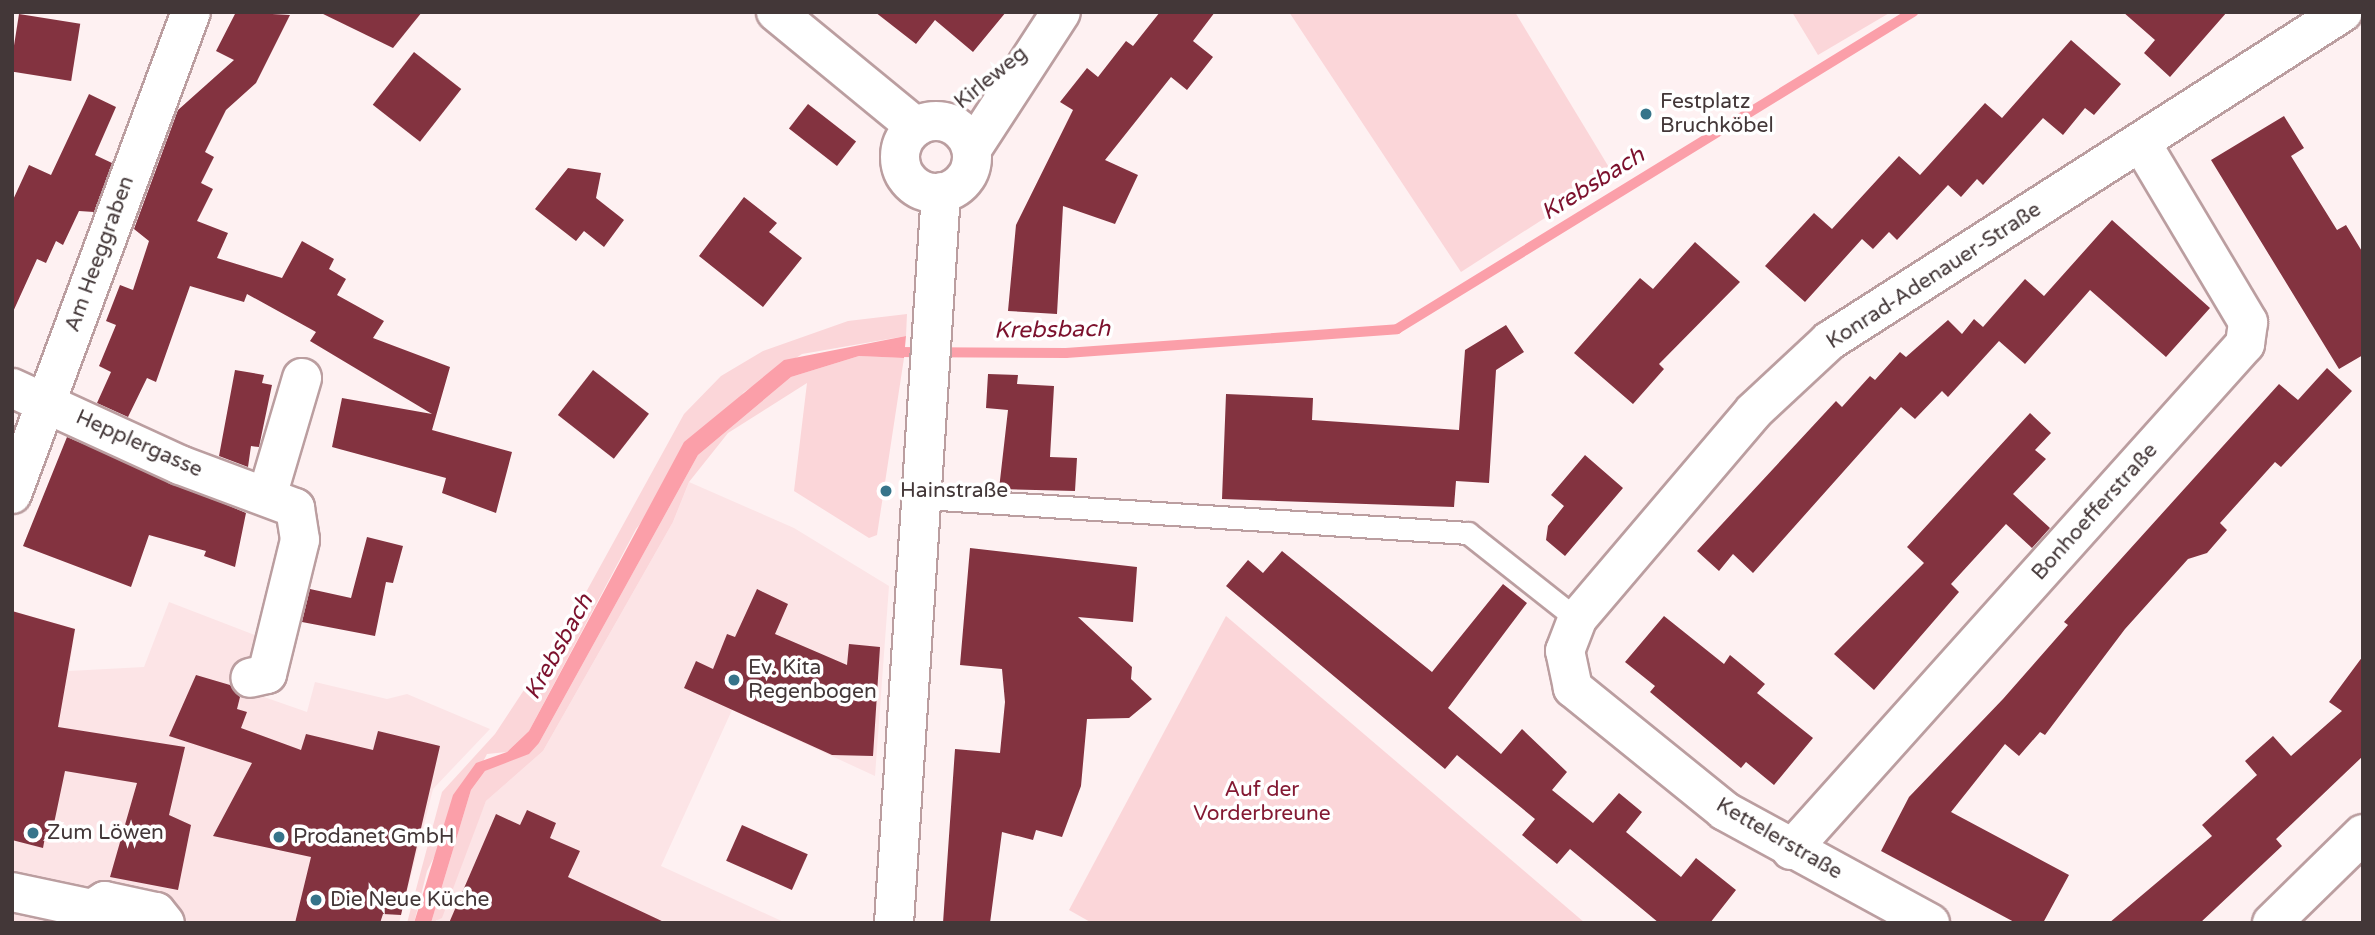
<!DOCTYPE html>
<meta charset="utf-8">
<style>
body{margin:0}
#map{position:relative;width:2375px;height:935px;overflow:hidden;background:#fef1f2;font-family:"Varela Round",sans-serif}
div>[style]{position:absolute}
.built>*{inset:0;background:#fce4e6}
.green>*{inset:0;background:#fbd6d9}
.water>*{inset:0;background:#fb9fa9}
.stream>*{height:10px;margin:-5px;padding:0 5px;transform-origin:5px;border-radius:5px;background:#fb9fa9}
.building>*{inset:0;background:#833340;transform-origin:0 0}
.roads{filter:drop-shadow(2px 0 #bb9ea0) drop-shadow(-2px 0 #bb9ea0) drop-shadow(0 2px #bb9ea0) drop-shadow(0 -2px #bb9ea0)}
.service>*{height:21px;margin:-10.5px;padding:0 10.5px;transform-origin:10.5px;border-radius:10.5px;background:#fff}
.minor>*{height:38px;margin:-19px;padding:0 19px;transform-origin:19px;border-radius:19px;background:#fff}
.tertiary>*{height:38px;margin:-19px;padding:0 19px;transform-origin:19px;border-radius:19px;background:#fff}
.tertiary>.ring{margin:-19px;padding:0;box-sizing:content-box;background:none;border:38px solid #fff;border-radius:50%}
.secondary>*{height:38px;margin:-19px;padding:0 19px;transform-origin:19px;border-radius:19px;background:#fff}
.dots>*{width:19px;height:19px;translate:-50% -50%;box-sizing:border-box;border:4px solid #fff;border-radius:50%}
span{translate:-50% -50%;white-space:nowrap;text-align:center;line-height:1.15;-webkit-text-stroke:7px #fff;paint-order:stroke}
.street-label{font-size:21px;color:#433738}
.poi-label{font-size:21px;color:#433738}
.left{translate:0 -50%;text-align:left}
.park-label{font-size:21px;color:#841a33}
.water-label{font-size:23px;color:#7c112d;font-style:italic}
.frame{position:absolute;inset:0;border:14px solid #433738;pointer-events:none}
</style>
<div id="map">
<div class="built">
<i style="clip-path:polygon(689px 482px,794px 528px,889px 586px,875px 776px,732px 710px,661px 866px,786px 923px,436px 923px,486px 801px,543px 751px,673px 522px)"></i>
<i style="clip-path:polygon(169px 602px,265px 639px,247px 691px,307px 712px,315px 682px,387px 699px,407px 694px,490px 729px,433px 789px,399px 923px,12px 923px,12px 611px,75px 629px,69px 671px,144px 667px)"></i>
</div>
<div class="green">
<i style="clip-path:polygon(1289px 12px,1515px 12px,1613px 174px,1461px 272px)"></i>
<i style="clip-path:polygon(1792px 12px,1891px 12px,1818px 55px)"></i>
<i style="clip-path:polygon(907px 314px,906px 336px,802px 354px,744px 392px,636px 529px,529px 731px,507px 752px,487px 754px,427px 871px,414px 923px,407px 923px,442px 792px,495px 734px,574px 614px,684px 414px,721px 376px,763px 351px,848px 321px)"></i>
<i style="clip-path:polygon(859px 356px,904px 358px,877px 535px,869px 538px,794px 491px,807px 383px,728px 433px,689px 482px,673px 522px,543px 751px,486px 801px,442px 918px,431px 923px,471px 790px,485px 771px,539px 743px,698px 455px,791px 377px)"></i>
<i style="clip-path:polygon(1226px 616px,1585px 923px,1092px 923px,1069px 910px)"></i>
</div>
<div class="water">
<i style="clip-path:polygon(906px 336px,904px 358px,859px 356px,791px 377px,698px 455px,539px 743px,529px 754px,485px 771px,471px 790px,431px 923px,414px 923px,453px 795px,476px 763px,507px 752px,529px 731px,684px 442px,784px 360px)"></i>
</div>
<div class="stream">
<i style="left:892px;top:352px;width:174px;rotate:0.3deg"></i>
<i style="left:1066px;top:353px;width:332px;rotate:-4.1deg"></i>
<i style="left:1397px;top:329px;width:606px;rotate:-31.56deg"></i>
</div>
<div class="building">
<i style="clip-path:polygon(236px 12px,290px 15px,256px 83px,226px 110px,205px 152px,214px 157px,201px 183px,213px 189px,197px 221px,228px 233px,217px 258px,282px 278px,302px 241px,334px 259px,329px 269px,346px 279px,337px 295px,384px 321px,373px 338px,450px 367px,432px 430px,512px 452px,496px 513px,442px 493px,446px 478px,332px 447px,342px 398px,432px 414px,310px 341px,316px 332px,247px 294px,244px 302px,190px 286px,156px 382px,147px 378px,128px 417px,97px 403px,111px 372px,99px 366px,116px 325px,106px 321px,120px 285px,133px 290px,149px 241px,134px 229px,178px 110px,234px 60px,216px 51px)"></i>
<i style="clip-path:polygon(319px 12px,422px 12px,393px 48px)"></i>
<i style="clip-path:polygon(875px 12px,1006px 12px,973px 52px,935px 20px,916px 44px)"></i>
<i style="clip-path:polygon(1160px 12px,1215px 12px,1193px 41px,1213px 57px,1187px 90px,1171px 77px,1105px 160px,1138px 175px,1115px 224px,1063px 206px,1057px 314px,1008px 311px,1016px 225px,1073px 110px,1060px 102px,1087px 68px,1098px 77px,1126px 41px,1133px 46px)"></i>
<i style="clip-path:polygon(2123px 12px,2227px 12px,2170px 77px,2144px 53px,2155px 40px)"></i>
<i style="left:19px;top:14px;width:62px;height:58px;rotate:9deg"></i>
<i style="clip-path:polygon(2071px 40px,2121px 84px,2094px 115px,2085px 108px,2063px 135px,2043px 118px,1983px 185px,1977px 179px,1961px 197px,1948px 185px,1897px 240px,1889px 232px,1873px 249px,1862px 239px,1805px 302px,1765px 266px,1814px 213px,1832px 229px,1899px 156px,1920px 175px,1985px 103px,2002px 118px)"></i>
<i style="left:414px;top:52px;width:60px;height:67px;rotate:38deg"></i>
<i style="clip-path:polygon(89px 94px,116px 107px,95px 155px,112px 163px,94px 212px,79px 211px,63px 245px,56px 241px,46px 263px,37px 259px,12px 314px,12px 202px,29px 165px,51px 175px)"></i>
<i style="left:808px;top:104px;width:61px;height:31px;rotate:38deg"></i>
<i style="clip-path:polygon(2284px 116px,2304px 148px,2291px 156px,2337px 230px,2346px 225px,2363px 253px,2363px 355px,2339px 369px,2211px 160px)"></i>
<i style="clip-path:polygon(568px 168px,601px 173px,596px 198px,624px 220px,604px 247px,584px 231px,576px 241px,535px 209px)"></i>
<i style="clip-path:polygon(744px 197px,777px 223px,769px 232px,802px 258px,763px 307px,699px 256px)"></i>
<i style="clip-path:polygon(2112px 220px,2210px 308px,2166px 357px,2090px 290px,2025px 364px,1999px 341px,1948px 397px,1942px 391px,1915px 419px,1901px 407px,1753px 573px,1733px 554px,1719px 571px,1697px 551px,1836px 401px,1842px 407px,1870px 376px,1875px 380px,1900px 352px,1906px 357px,1948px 320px,1962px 334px,1974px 319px,1983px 327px,2025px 279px,2044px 296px)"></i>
<i style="clip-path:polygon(1695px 242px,1740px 282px,1659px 364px,1664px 369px,1633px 404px,1574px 353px,1640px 278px,1653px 289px)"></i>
<i style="clip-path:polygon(1506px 325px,1524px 352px,1496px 370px,1489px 483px,1456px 481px,1454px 507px,1222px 499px,1226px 394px,1313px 398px,1312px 420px,1459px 430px,1465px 350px)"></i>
<i style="clip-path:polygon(2327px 368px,2352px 391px,2281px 467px,2275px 462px,2220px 523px,2227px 530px,2207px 553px,2188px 559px,2125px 629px,2045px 735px,2040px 732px,2019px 756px,2005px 744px,1951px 812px,2069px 875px,2043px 923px,2016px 923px,1881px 851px,1909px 797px,2003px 699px,2068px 625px,2064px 622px,2279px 384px,2298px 400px)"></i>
<i style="clip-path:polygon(235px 370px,264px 375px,262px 383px,272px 385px,259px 447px,251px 446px,248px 467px,219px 456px)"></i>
<i style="left:593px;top:370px;width:71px;height:57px;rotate:38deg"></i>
<i style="clip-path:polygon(988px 374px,1018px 375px,1017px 384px,1054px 386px,1050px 457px,1077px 458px,1075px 491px,999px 489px,1008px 410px,986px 408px)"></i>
<i style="clip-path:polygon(2030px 413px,2051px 433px,2035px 450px,2046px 459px,2013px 494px,2050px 528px,2032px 548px,2006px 524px,1951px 584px,1959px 592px,1874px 690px,1834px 654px,1924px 563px,1907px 547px)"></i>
<i style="clip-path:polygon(67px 437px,246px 513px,235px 567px,204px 556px,206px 551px,149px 535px,131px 587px,23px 546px)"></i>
<i style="clip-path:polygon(1585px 455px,1623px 488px,1565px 556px,1546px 540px,1548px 526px,1564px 506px,1551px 495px)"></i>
<i style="clip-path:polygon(367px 537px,403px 546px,393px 583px,386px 582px,375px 636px,302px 622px,310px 589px,351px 598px)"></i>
<i style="clip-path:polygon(970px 548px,1137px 567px,1133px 622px,1078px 617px,1132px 667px,1131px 679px,1152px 699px,1129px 718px,1087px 719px,1081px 786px,1062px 837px,1036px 830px,1033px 840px,1002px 832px,990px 923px,943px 923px,955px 749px,1000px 753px,1005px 702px,1002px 669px,960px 665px)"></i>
<i style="clip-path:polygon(1282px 551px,1432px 672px,1503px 584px,1527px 603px,1448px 708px,1501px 754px,1522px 729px,1567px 772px,1552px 790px,1593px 823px,1619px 793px,1642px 812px,1626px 832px,1681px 877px,1696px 858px,1736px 890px,1710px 923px,1659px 923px,1570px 849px,1557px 864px,1522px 835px,1535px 819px,1457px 755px,1445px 769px,1226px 586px,1248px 560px,1263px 573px)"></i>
<i style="clip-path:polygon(757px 589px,788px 604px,775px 634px,847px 665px,849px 644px,880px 647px,873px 756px,832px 755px,684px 688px,696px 661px,713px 669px,727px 634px,735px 637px)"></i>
<i style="clip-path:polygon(12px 611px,75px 629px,58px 727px,185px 747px,169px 815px,191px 825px,178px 890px,110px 877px,137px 783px,65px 771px,52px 833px,46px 832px,43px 848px,12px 840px)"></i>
<i style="clip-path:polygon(1664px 616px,1724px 664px,1730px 655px,1765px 684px,1757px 693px,1813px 738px,1774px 785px,1746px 762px,1741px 768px,1650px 692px,1655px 686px,1625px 662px)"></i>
<i style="clip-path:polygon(2363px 656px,2363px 756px,2276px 839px,2282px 846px,2200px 923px,2109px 923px,2212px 836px,2202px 825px,2257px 775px,2245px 761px,2273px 736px,2291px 756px,2342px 711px,2329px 702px)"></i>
<i style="clip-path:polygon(196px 675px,230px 685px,240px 697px,237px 709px,247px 712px,241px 728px,301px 750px,306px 734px,373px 750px,378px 731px,440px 746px,401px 915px,383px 914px,380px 923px,295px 923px,311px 857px,213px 836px,252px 763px,169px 736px)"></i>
<i style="clip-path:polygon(527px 810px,556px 823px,550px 838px,580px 851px,568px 877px,666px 923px,449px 923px,496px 814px,520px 825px)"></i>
<i style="left:742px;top:825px;width:72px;height:39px;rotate:24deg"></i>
</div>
<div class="roads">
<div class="service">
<i style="left:924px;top:498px;width:545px;rotate:3.68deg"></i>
<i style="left:1468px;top:533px;width:139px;rotate:38.3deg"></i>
</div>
<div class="minor">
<i style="left:776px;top:12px;width:181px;rotate:39.4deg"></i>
<i style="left:12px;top:388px;width:185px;rotate:24.6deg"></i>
<i style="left:180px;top:465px;width:123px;rotate:20.5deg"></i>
<i style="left:295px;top:508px;width:32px;rotate:81deg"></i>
<i style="left:300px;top:540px;width:138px;rotate:103.8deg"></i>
<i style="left:267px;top:674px;width:17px;rotate:167deg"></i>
<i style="left:268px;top:493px;width:120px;rotate:-73.5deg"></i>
<i style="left:12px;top:494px;width:514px;rotate:-69.63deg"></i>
<i style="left:1791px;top:850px;width:680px;rotate:-48.1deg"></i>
<i style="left:2245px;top:344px;width:22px;rotate:-82deg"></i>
<i style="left:2248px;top:322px;width:207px;rotate:-120.8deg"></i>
<i style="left:1930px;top:923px;width:234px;rotate:-151.4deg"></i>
<i style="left:1725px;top:811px;width:196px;rotate:-141deg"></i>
<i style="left:1573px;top:688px;width:38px;rotate:-102deg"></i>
<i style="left:1565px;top:651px;width:34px;rotate:-69deg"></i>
<i style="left:1577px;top:619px;width:273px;rotate:-49.6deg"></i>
<i style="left:1754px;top:411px;width:103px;rotate:-43deg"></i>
<i style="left:1829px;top:341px;width:610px;rotate:-32.62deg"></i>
<i style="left:2272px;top:923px;width:127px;rotate:-44.4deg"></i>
</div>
<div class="tertiary">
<i class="ring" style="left:900px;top:121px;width:34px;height:34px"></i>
<i style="left:972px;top:149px;width:163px;rotate:-57deg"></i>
<i style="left:894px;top:923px;width:732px;rotate:-86.32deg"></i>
</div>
<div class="secondary">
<i style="left:12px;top:892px;width:82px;rotate:12deg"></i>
<i style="left:92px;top:909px;width:25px;rotate:34deg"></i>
<i style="left:92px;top:909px;width:15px;rotate:-32deg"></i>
<i style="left:105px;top:901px;width:52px;rotate:12.2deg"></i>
<i style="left:156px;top:912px;width:14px;rotate:51deg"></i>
</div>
</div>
<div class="dots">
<i style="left:1646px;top:114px;background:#36748a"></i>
<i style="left:886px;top:491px;background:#36748a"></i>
<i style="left:734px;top:680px;background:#36748a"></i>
<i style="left:33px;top:833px;background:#36748a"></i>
<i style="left:279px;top:837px;background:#36748a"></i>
<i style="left:316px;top:900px;background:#36748a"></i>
</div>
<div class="street-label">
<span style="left:991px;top:78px;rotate:-39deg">Kirleweg</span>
<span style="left:100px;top:254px;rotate:-70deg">Am Heeggraben</span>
<span style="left:1934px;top:276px;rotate:-33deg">Konrad-Adenauer-Straße</span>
<span style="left:139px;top:444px;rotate:24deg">Hepplergasse</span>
<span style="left:2095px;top:512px;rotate:-48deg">Bonhoefferstraße</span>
<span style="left:1779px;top:839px;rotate:30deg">Kettelerstraße</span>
</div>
<div class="poi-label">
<span class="left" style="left:1660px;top:114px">Festplatz<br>Bruchköbel</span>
<span class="left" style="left:900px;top:491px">Hainstraße</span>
<span class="left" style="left:748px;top:680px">Ev. Kita<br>Regenbogen</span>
<span class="left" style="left:47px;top:833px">Zum Löwen</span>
<span class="left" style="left:293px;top:837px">Prodanet GmbH</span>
<span class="left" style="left:330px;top:900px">Die Neue Küche</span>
</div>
<div class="park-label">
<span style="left:1262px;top:802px">Auf der<br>Vorderbreune</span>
</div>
<div class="water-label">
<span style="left:1593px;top:184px;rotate:-32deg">Krebsbach</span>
<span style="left:1052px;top:330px;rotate:-1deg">Krebsbach</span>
<span style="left:559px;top:647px;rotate:-61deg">Krebsbach</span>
</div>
<div class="frame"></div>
</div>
